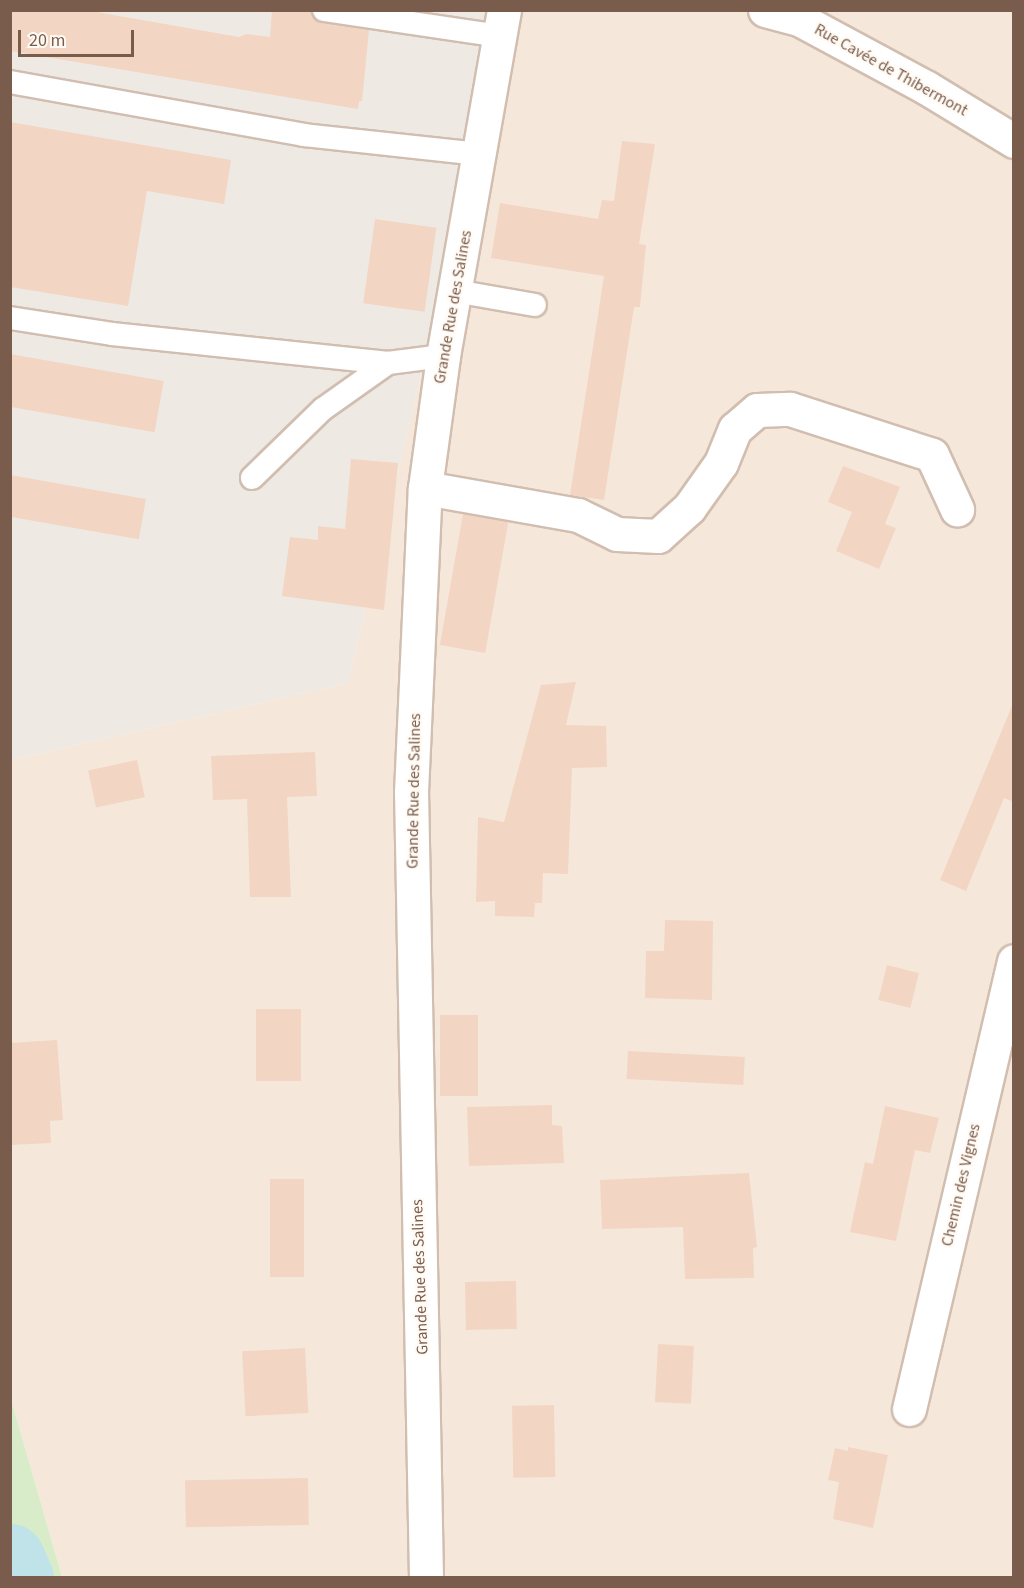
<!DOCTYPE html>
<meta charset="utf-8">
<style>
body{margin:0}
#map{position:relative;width:1024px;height:1588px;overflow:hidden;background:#fdf6ec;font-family:"Source Sans 3",sans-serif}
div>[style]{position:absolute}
.residential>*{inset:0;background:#f5e8da}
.industrial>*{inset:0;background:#efe9e4}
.green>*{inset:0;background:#d8ecc9}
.river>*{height:69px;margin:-34.5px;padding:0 34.5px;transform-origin:34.5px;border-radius:34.5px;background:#bfe3e8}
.building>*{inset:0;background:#f3d5c3;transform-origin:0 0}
.roads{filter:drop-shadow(2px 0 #d1beb0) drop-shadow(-2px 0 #d1beb0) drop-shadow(0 2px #d1beb0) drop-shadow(0 -2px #d1beb0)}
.lane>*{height:22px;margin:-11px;padding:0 11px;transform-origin:11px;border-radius:11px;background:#fff}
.street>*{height:33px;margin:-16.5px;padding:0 16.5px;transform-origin:16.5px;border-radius:16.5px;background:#fff}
.secondary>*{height:33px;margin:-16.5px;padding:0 16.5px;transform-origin:16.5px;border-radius:16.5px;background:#fff}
span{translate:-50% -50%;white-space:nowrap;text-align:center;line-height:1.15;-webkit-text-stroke:4.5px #fffaf3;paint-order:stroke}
.street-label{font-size:16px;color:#7a5c4d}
.frame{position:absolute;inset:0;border:12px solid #7a5c4d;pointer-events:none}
.scale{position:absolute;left:18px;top:30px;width:116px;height:27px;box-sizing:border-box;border:3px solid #7a5c4d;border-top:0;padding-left:8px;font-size:18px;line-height:21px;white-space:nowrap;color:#7a5c4d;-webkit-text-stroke:4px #fffaf3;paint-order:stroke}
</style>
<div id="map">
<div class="residential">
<i style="clip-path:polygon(507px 11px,1013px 11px,1013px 1577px,62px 1577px,11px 1399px,11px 760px,348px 683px)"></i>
</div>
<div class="industrial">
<i style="clip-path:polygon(10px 11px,507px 11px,348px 683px,11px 760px)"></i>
</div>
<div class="green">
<i style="clip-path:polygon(11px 1399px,62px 1577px,11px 1577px)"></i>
</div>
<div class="river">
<i style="left:10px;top:1558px;width:22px;rotate:66deg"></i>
</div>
<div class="building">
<i style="clip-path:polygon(10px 10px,85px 10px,239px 37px,247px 34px,270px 37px,272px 10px,311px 10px,321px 23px,369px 30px,362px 101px,359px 101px,358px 109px,10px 51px)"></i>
<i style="clip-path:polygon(10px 122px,231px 160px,224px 204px,147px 191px,128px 306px,10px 287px)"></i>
<i style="clip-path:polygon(622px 141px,655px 144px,639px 244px,646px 245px,640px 307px,634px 307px,604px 500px,570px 495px,604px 276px,491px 258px,500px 203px,598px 219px,602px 200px,614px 201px)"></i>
<i style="left:375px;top:219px;width:62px;height:85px;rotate:8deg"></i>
<i style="left:10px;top:354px;width:156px;height:52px;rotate:10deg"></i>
<i style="clip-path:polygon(351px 459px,398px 463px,384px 610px,282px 596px,290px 537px,318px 540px,318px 526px,345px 529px)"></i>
<i style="clip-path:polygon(843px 466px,900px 487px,885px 524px,896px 528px,879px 569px,836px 551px,852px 512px,828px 502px)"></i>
<i style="left:10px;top:475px;width:138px;height:41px;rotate:10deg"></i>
<i style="left:463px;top:514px;width:46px;height:133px;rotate:10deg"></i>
<i style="clip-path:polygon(576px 682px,566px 725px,606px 726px,607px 767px,572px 768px,568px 874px,543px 873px,542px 903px,535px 903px,534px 917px,495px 916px,495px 901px,476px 902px,478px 817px,504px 822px,541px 685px)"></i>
<i style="clip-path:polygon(1014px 701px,1014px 802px,1004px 798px,966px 891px,940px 880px)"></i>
<i style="clip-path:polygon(315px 752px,317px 796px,287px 797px,291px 897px,250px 897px,247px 799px,213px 800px,211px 756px)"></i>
<i style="left:137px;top:760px;width:38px;height:50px;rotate:78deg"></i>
<i style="clip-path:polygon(665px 920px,713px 921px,712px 1000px,645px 998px,646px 951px,664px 951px)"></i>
<i style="left:887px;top:965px;width:33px;height:36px;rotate:14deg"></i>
<i style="left:256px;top:1009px;width:45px;height:72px"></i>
<i style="left:440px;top:1015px;width:38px;height:81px"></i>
<i style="clip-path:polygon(57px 1040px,63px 1120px,50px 1121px,51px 1143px,10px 1145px,10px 1043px)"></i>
<i style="left:628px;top:1051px;width:117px;height:28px;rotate:3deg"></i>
<i style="clip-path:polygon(552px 1105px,552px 1125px,562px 1126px,564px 1163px,469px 1166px,467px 1107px)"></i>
<i style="clip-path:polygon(885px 1106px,939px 1118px,930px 1153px,915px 1150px,896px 1241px,850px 1232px,865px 1162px,873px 1164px)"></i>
<i style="clip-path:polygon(749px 1173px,757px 1247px,753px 1248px,754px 1278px,685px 1279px,683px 1227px,602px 1229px,600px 1180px)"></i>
<i style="left:270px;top:1179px;width:34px;height:98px"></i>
<i style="left:516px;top:1281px;width:48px;height:51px;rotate:89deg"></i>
<i style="left:658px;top:1344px;width:36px;height:58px;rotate:3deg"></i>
<i style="left:305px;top:1348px;width:65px;height:63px;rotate:87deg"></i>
<i style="left:554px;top:1405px;width:72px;height:42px;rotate:89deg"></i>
<i style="clip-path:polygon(848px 1447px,888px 1455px,873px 1528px,833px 1519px,839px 1482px,828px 1480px,835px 1448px,848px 1451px)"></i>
<i style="left:308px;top:1478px;width:47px;height:123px;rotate:89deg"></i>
</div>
<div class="roads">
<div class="lane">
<i style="left:324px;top:10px;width:178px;rotate:8.4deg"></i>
<i style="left:10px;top:82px;width:299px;rotate:10.2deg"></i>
<i style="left:304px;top:135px;width:177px;rotate:6.2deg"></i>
<i style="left:455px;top:291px;width:81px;rotate:9.9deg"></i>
<i style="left:10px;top:318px;width:103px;rotate:8.9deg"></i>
<i style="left:112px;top:334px;width:278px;rotate:6deg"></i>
<i style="left:388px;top:363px;width:55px;rotate:-7.3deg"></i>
<i style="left:252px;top:478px;width:99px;rotate:-44.2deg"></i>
<i style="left:323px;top:409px;width:80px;rotate:-35.3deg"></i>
</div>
<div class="street">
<i style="left:425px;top:488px;width:155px;rotate:10deg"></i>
<i style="left:578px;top:515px;width:43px;rotate:26deg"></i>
<i style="left:617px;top:534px;width:41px;rotate:2.8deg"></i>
<i style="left:658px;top:536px;width:42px;rotate:-42.1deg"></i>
<i style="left:689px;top:508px;width:55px;rotate:-54.6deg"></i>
<i style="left:721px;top:463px;width:37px;rotate:-68deg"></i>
<i style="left:735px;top:429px;width:29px;rotate:-41deg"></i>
<i style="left:757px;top:410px;width:33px;rotate:-2deg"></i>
<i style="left:790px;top:409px;width:149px;rotate:17.9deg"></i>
<i style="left:932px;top:455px;width:60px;rotate:65.2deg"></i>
<i style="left:909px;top:1409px;width:460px;rotate:-76.8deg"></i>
</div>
<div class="secondary">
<i style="left:765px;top:10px;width:35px;rotate:15deg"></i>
<i style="left:799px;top:19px;width:145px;rotate:28.3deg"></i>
<i style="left:927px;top:88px;width:102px;rotate:31.3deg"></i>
<i style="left:426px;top:1578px;width:786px;rotate:-91.09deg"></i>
<i style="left:411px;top:792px;width:304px;rotate:-87.4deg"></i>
<i style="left:425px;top:488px;width:133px;rotate:-82.2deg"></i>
<i style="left:443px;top:356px;width:351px;rotate:-80deg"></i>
</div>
</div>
<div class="street-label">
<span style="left:891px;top:70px;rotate:29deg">Rue Cavée de Thibermont</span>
<span style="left:453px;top:307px;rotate:-80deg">Grande Rue des Salines</span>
<span style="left:414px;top:791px;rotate:-89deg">Grande Rue des Salines</span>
<span style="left:961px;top:1185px;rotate:-77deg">Chemin des Vignes</span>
<span style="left:420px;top:1277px;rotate:-92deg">Grande Rue des Salines</span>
</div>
<div class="frame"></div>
<div class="scale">20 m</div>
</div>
